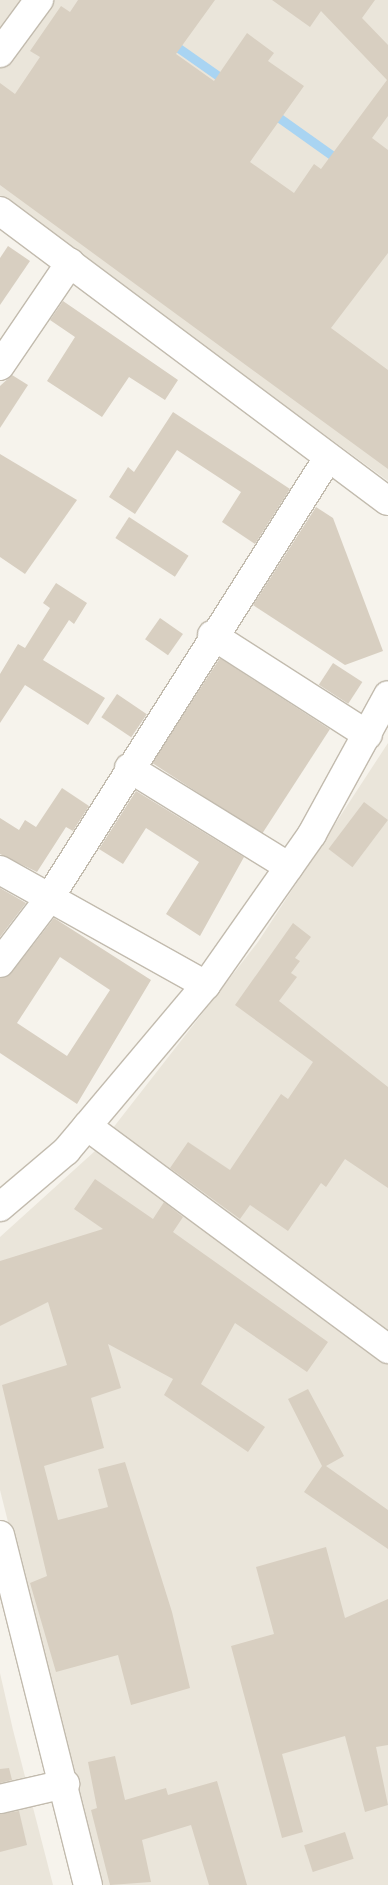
<!DOCTYPE html>
<style>
body{margin:0}
#map{position:relative;width:388px;height:1885px;overflow:hidden;background:#f6f3ec;font-family:"Work Sans",sans-serif}
div>[style]{position:absolute}
.residential>*{inset:0;background:#eae5da}
.stream>*{height:9px;margin:-4.5px;padding:0 4.5px;transform-origin:4.5px;border-radius:4.5px;background:#a9d4f2}
.building>*{inset:0;background:#d8cfc1;transform-origin:0 0}
.roads{filter:drop-shadow(1px 0 #c2bbae) drop-shadow(-1px 0 #c2bbae) drop-shadow(0 1px #c2bbae) drop-shadow(0 -1px #c2bbae)}
.minor>*{height:28px;margin:-14px;padding:0 14px;transform-origin:14px;border-radius:14px;background:#fff}
span{translate:-50% -50%;white-space:nowrap;text-align:center;line-height:1.15;-webkit-text-stroke:4px #fff;paint-order:stroke}
</style>
<div id="map">
<div class="residential">
<i style="clip-path:polygon(0 0,388px 0,388px 481px,0 197px)"></i>
<i style="clip-path:polygon(388px 743px,388px 1885px,99px 1885px,0 1490px,0 1237px,95px 1151px,258px 942px)"></i>
<i style="clip-path:polygon(0 1673px,13px 1730px,53px 1885px,0 1885px)"></i>
</div>
<div class="stream">
<i style="left:170px;top:42px;width:70px;rotate:35.1deg"></i>
<i style="left:271px;top:112px;width:85px;rotate:35.4deg"></i>
</div>
<div class="building">
<i style="clip-path:polygon(78px 0,215px 0,176px 54px,214px 81px,247px 33px,274px 53px,268px 61px,304px 86px,250px 162px,294px 193px,314px 164px,321px 169px,387px 80px,321px 11px,310px 27px,272px 0,375px 0,362px 18px,388px 45px,388px 116px,372px 138px,388px 150px,388px 253px,331px 328px,388px 370px,388px 469px,0 185px,0 83px,15px 94px,40px 57px,30px 51px,61px 6px,70px 12px)"></i>
<i style="clip-path:polygon(8px 246px,30px 261px,0 305px,0 258px)"></i>
<i style="clip-path:polygon(63px 301px,178px 380px,165px 400px,129px 377px,102px 417px,47px 381px,75px 337px,50px 320px)"></i>
<i style="clip-path:polygon(12px 375px,28px 385px,0 428px,0 386px)"></i>
<i style="clip-path:polygon(173px 412px,290px 489px,255px 544px,222px 522px,241px 492px,177px 450px,135px 514px,109px 497px,128px 467px,134px 472px)"></i>
<i style="clip-path:polygon(0 454px,77px 500px,25px 574px,0 557px)"></i>
<i style="clip-path:polygon(316px 507px,333px 518px,383px 651px,345px 665px,253px 605px)"></i>
<i style="left:129px;top:517px;width:71px;height:25px;rotate:33deg"></i>
<i style="clip-path:polygon(56px 583px,87px 603px,74px 624px,69px 620px,43px 660px,105px 698px,88px 725px,25px 685px,0 723px,0 674px,18px 644px,25px 648px,50px 608px,43px 603px)"></i>
<i style="left:160px;top:618px;width:28px;height:26px;rotate:35deg"></i>
<i style="left:220px;top:658px;width:131px;height:125px;rotate:33deg"></i>
<i style="left:333px;top:663px;width:35px;height:26px;rotate:33deg"></i>
<i style="left:117px;top:694px;width:36px;height:28px;rotate:34deg"></i>
<i style="clip-path:polygon(62px 788px,89px 806px,73px 831px,66px 827px,37px 872px,0 854px,0 818px,19px 830px,25px 820px,36px 827px)"></i>
<i style="clip-path:polygon(136px 791px,244px 857px,200px 936px,166px 914px,199px 862px,146px 828px,123px 864px,99px 849px)"></i>
<i style="left:364px;top:802px;width:30px;height:59px;rotate:37deg"></i>
<i style="clip-path:polygon(0 888px,26px 903px,0 937px)"></i>
<i style="clip-path:polygon(evenodd,54px 918px,151px 980px,77px 1104px,0 1053px,0 978px,12px 972px,54px 918px,60px 957px,110px 990px,67px 1056px,17px 1023px,60px 957px)"></i>
<i style="clip-path:polygon(293px 923px,311px 937px,295px 958px,300px 961px,291px 973px,297px 977px,279px 1001px,388px 1087px,388px 1188px,345px 1159px,326px 1187px,321px 1183px,288px 1231px,250px 1205px,240px 1219px,170px 1168px,188px 1142px,230px 1170px,281px 1094px,288px 1099px,313px 1062px,235px 1005px)"></i>
<i style="clip-path:polygon(95px 1179px,153px 1219px,164px 1202px,183px 1217px,173px 1232px,328px 1342px,307px 1372px,235px 1323px,201px 1384px,265px 1427px,248px 1452px,164px 1395px,173px 1379px,108px 1344px,121px 1388px,91px 1398px,104px 1448px,44px 1466px,58px 1520px,108px 1507px,98px 1469px,125px 1462px,172px 1612px,190px 1688px,131px 1705px,118px 1655px,56px 1672px,30px 1583px,47px 1576px,2px 1385px,67px 1365px,48px 1302px,0 1326px,0 1261px,103px 1229px,74px 1209px)"></i>
<i style="clip-path:polygon(308px 1389px,344px 1456px,326px 1466px,388px 1510px,388px 1549px,304px 1492px,322px 1466px,288px 1399px)"></i>
<i style="clip-path:polygon(326px 1547px,345px 1618px,388px 1599px,388px 1745px,376px 1747px,388px 1805px,365px 1812px,345px 1736px,282px 1754px,303px 1832px,282px 1838px,231px 1646px,274px 1634px,256px 1567px)"></i>
<i style="clip-path:polygon(115px 1756px,125px 1800px,166px 1788px,168px 1795px,217px 1781px,247px 1885px,209px 1885px,191px 1825px,142px 1840px,151px 1882px,110px 1885px,91px 1810px,97px 1808px,88px 1762px)"></i>
<i style="clip-path:polygon(9px 1768px,12px 1780px,0 1783px,0 1769px)"></i>
<i style="clip-path:polygon(19px 1811px,27px 1845px,0 1852px,0 1814px)"></i>
<i style="left:345px;top:1832px;width:28px;height:43px;rotate:72deg"></i>
</div>
<div class="roads">
<div class="minor">
<i style="left:0;top:53px;width:66px;rotate:-53.7deg"></i>
<i style="left:0;top:211px;width:484px;rotate:36.8deg"></i>
<i style="left:0;top:366px;width:125px;rotate:-55.8deg"></i>
<i style="left:212px;top:635px;width:185px;rotate:32.7deg"></i>
<i style="left:129px;top:768px;width:188px;rotate:31.7deg"></i>
<i style="left:0;top:870px;width:236px;rotate:29.2deg"></i>
<i style="left:0;top:963px;width:79px;rotate:-52.7deg"></i>
<i style="left:48px;top:900px;width:523px;rotate:-57.65deg"></i>
<i style="left:87px;top:1126px;width:375px;rotate:36.5deg"></i>
<i style="left:0;top:1207px;width:87px;rotate:-40.3deg"></i>
<i style="left:66px;top:1151px;width:217px;rotate:-49.9deg"></i>
<i style="left:206px;top:985px;width:184px;rotate:-54.9deg"></i>
<i style="left:312px;top:834px;width:158px;rotate:-61.3deg"></i>
<i style="left:0;top:1535px;width:361px;rotate:75.9deg"></i>
<i style="left:0;top:1799px;width:67px;rotate:-13deg"></i>
</div>
</div>
</div>
